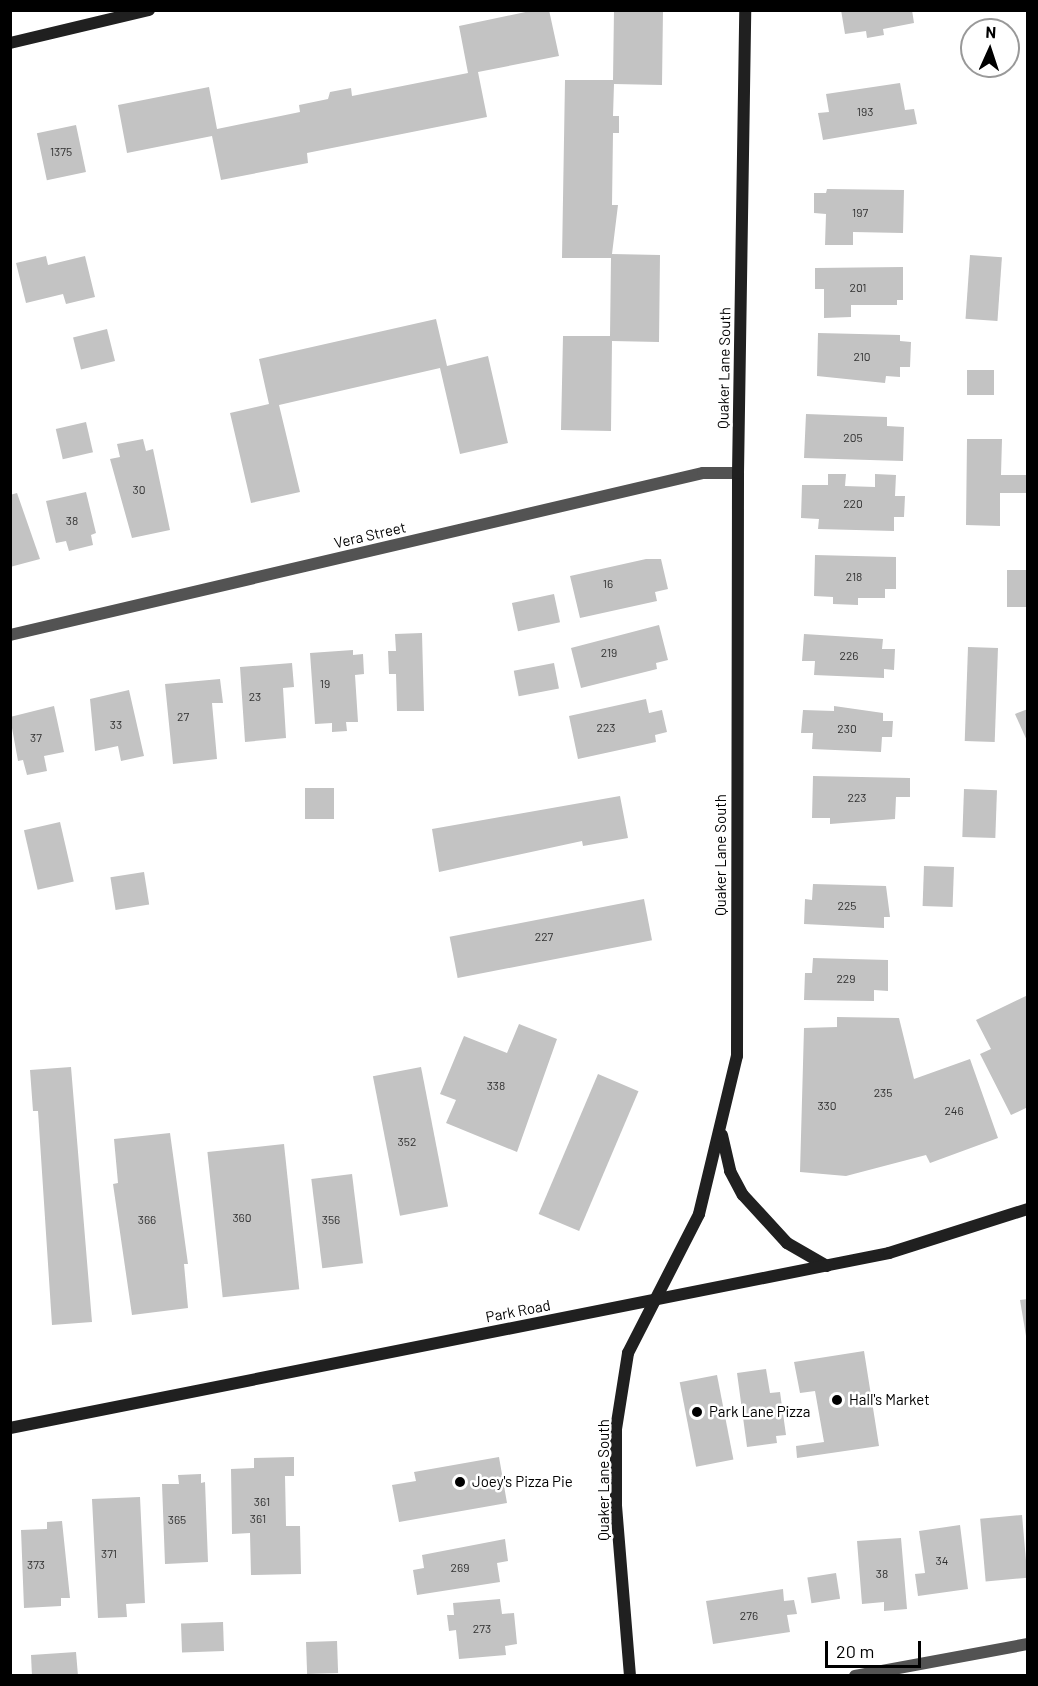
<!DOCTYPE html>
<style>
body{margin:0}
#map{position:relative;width:1038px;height:1686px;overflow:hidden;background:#fff;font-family:Barlow,sans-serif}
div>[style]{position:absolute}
.building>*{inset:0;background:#c3c3c3;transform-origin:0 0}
.street>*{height:12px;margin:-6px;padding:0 6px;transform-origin:6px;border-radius:6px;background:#535353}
.secondary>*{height:12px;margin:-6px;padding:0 6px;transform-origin:6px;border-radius:6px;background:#202020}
.dots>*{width:16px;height:16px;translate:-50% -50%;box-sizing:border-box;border:3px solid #fff;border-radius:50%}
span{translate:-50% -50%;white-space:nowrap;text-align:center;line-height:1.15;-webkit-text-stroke:5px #fff;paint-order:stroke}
.number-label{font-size:12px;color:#313131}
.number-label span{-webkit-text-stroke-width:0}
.street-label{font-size:15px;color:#000}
.poi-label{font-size:15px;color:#000}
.left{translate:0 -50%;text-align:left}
.frame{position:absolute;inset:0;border:12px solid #000;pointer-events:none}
.north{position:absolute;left:960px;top:18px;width:60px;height:60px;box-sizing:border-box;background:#fff;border:2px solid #999;border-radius:50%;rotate:3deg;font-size:16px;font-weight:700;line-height:24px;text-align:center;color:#000}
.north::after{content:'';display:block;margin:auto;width:21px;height:27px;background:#000;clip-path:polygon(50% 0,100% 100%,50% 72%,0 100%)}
.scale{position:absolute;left:825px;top:1641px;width:96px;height:27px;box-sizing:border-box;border:3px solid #000;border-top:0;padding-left:8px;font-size:18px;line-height:21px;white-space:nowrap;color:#000;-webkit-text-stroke:4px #fff;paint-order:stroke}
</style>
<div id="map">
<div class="building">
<i style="clip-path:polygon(535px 10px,549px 10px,559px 56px,478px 72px,487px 117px,307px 153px,308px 163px,221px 180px,212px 136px,127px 153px,118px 105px,209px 87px,217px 129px,300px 112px,299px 105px,328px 99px,330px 92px,351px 88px,352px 96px,468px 73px,459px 26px)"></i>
<i style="clip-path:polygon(614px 10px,663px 10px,662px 85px,614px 84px,613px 116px,619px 116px,619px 133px,613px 133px,612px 205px,618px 205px,612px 254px,660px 255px,659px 342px,612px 341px,611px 431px,561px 430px,563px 336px,610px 336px,611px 258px,562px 258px,565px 80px,613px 80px)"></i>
<i style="clip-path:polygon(841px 10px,912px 10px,914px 23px,883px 29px,884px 35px,867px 38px,866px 31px,845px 34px)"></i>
<i style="clip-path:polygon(900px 83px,905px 110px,914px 109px,917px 124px,823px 140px,818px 113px,829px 112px,826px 94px)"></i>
<i style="left:76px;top:125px;width:48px;height:40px;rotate:78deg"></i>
<i style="clip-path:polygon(827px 189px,904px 190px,903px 233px,853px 232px,853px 245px,825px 245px,826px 214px,814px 213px,814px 193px,826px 193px)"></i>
<i style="left:970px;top:255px;width:32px;height:64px;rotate:4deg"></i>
<i style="clip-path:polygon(46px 256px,48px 265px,85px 256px,95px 297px,66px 304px,63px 294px,26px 303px,16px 263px)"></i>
<i style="clip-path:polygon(903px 267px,903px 300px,897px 300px,897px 305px,851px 305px,851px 317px,824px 318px,824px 289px,815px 289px,815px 268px)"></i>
<i style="clip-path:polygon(436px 319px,447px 366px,488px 356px,508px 443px,460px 454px,440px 368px,279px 405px,300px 492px,251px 503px,230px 413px,269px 404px,259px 359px)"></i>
<i style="left:107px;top:329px;width:33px;height:35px;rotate:76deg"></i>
<i style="clip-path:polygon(818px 333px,900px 335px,900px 341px,911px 342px,910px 367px,900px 367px,900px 377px,886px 376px,885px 383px,817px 376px)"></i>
<i style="left:967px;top:370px;width:27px;height:25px"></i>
<i style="clip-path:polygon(806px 414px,887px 417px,887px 426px,904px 427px,903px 461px,804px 458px)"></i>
<i style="left:86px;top:422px;width:31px;height:31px;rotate:77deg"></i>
<i style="clip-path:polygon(143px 439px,146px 451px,153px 449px,170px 530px,132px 538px,110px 459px,120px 457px,117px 444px)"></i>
<i style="clip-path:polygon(967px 439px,1002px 439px,1001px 475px,1028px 475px,1028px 493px,1000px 493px,1000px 526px,966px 525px)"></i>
<i style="clip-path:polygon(828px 474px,846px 474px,845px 486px,875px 487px,875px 474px,896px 475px,895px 496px,905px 496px,904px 517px,894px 517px,894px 531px,818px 529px,819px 519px,801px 518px,802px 485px,828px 485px)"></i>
<i style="clip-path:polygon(86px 492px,96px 533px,91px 535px,93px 545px,69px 551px,66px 541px,56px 543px,46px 501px)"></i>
<i style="clip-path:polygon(17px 493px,40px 559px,10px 567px,10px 495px)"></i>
<i style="clip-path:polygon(815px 555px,896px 557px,896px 589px,885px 589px,885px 598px,858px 598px,858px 605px,833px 604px,833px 597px,814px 596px)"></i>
<i style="clip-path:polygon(646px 559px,661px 559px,668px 589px,655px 592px,657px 601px,580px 618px,570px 576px)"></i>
<i style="left:1007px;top:570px;width:21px;height:37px"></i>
<i style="left:554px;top:594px;width:29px;height:43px;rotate:78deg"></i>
<i style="clip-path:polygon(659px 625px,668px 660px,656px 663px,657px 669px,581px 688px,571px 648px)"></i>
<i style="clip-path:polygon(422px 633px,424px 711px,397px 711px,396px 674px,389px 674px,388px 651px,396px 651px,395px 634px)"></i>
<i style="clip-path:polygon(804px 634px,883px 639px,882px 649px,895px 649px,894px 670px,884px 669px,884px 678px,814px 675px,815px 661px,802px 661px)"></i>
<i style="left:968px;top:647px;width:30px;height:94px;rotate:2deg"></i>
<i style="clip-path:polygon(353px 650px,353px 655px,363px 654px,364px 674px,355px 675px,358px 722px,346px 722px,347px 731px,332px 732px,332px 723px,315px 724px,310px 653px)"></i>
<i style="clip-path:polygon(292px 663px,294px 687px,283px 688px,286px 738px,245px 742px,240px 667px)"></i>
<i style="left:554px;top:663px;width:26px;height:41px;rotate:79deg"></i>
<i style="clip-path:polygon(220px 679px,223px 703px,212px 703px,217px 759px,173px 764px,165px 684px)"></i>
<i style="clip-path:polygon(129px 690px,144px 756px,121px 761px,118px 746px,95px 751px,90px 699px)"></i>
<i style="clip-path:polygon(646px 699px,649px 713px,662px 710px,667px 732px,655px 735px,656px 742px,578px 759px,569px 716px)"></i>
<i style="clip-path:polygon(54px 706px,64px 752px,44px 756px,47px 771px,27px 775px,23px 760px,18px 761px,10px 717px)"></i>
<i style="clip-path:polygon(834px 706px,883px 713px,883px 721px,893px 721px,892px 737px,882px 737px,881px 752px,812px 749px,813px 733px,801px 733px,803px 710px,834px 711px)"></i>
<i style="clip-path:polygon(1028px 709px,1028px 743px,1015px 714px)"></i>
<i style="clip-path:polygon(813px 776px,910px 778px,910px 797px,896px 797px,895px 819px,830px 824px,830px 818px,812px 818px)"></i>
<i style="left:305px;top:788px;width:29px;height:31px"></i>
<i style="left:964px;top:789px;width:33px;height:48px;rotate:2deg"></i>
<i style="clip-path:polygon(620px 796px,628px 838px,583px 846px,582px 841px,439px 872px,432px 829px)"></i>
<i style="left:60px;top:822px;width:61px;height:37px;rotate:77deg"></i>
<i style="left:924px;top:866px;width:30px;height:40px;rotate:2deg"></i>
<i style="left:144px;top:872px;width:33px;height:34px;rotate:81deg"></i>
<i style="clip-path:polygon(813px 884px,886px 886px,890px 917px,884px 917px,884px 928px,804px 924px,805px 899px,812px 900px)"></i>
<i style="left:644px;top:899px;width:42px;height:198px;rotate:79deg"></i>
<i style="clip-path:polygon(813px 958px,888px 960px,888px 991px,874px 990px,874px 1001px,804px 1000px,805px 973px,812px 973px)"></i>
<i style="clip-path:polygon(1028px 995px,1028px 1107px,1011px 1115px,980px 1054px,991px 1049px,976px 1020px)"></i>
<i style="clip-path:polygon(837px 1017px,899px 1018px,914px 1079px,970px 1059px,998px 1138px,930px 1163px,926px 1155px,846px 1176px,800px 1172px,804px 1028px,837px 1027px)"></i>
<i style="clip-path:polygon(519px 1024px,557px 1039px,517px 1152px,446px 1123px,456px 1100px,440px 1094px,464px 1036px,507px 1053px)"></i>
<i style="clip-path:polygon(71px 1067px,92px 1322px,52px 1325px,38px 1111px,33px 1111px,30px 1070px)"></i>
<i style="left:421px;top:1067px;width:142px;height:49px;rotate:79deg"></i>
<i style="left:598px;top:1074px;width:44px;height:152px;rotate:23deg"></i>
<i style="clip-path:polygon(170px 1133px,188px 1264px,184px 1264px,188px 1308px,132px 1315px,113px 1184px,118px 1183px,114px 1139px)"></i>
<i style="left:284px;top:1144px;width:146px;height:77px;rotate:84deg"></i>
<i style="left:352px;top:1174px;width:90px;height:41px;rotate:83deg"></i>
<i style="clip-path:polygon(1028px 1299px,1028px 1335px,1026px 1336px,1020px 1300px)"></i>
<i style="clip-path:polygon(864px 1351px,879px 1446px,797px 1458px,796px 1446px,824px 1442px,815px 1391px,800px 1393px,794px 1362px)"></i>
<i style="clip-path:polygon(766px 1369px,770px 1393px,780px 1392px,786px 1435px,776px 1436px,777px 1443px,747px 1447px,737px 1373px)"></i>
<i style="left:717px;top:1375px;width:86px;height:38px;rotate:79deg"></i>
<i style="clip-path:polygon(294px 1457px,294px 1476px,285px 1476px,286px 1526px,300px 1526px,301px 1574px,251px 1575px,250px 1533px,232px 1534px,231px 1469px,254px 1468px,254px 1458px)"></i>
<i style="clip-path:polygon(499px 1457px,507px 1503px,399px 1522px,392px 1485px,416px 1481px,414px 1472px)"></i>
<i style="clip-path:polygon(201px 1474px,201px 1483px,205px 1482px,208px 1562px,165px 1564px,162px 1484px,179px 1484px,178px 1475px)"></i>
<i style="clip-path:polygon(140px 1497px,145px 1603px,126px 1604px,127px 1617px,98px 1618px,92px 1499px)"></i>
<i style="left:1022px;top:1515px;width:63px;height:42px;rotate:85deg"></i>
<i style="clip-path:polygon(62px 1521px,70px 1598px,61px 1598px,61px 1606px,24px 1608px,21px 1530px,47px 1529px,47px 1522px)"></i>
<i style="clip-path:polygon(960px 1525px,968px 1589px,918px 1596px,915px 1574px,925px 1573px,919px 1531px)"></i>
<i style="clip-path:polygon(901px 1538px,907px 1609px,884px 1611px,884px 1602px,862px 1604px,857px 1541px)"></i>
<i style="clip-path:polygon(505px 1539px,508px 1561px,497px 1563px,500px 1582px,417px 1595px,413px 1570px,424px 1568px,422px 1555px)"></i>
<i style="left:836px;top:1573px;width:26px;height:29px;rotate:81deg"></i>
<i style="clip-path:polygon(783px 1589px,784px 1601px,794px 1600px,797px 1614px,787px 1615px,790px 1632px,713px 1644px,706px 1601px)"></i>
<i style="clip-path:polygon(500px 1599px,502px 1614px,514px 1613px,517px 1644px,505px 1646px,506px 1655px,459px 1659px,456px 1630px,449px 1631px,447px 1615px,454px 1615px,453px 1603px)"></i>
<i style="left:223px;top:1622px;width:29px;height:42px;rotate:88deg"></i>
<i style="left:337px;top:1641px;width:32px;height:31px;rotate:88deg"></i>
<i style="clip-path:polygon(76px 1652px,78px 1676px,32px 1676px,31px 1655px)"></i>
</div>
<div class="street">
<i style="left:10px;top:635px;width:712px;rotate:-13.16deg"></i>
<i style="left:703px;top:473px;width:35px"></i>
<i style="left:855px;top:1676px;width:176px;rotate:-10.5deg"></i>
</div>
<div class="secondary">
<i style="left:10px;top:43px;width:143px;rotate:-13.4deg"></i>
<i style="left:722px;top:1135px;width:37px;rotate:77deg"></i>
<i style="left:730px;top:1171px;width:27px;rotate:62deg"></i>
<i style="left:743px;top:1195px;width:65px;rotate:47.5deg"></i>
<i style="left:787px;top:1243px;width:46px;rotate:29.9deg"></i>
<i style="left:10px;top:1428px;width:896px;rotate:-11.26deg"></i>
<i style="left:889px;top:1253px;width:146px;rotate:-17.6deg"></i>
<i style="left:630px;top:1676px;width:172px;rotate:-94.7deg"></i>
<i style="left:616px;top:1505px;width:76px;rotate:-90deg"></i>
<i style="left:616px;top:1429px;width:77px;rotate:-81deg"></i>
<i style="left:628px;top:1353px;width:156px;rotate:-62.9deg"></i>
<i style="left:699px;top:1214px;width:163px;rotate:-76.5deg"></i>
<i style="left:737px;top:1056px;width:583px;rotate:-89.9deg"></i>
<i style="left:738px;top:473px;width:463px;rotate:-89.1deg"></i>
</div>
<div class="dots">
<i style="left:837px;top:1400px;background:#000"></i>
<i style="left:697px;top:1412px;background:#000"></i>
<i style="left:460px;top:1482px;background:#000"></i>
</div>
<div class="number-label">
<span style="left:865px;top:112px">193</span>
<span style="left:61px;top:152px">1375</span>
<span style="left:860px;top:213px">197</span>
<span style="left:858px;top:288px">201</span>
<span style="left:862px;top:357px">210</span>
<span style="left:853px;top:438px">205</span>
<span style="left:139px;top:490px">30</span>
<span style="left:853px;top:504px">220</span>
<span style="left:72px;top:521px">38</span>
<span style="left:854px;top:577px">218</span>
<span style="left:608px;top:584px">16</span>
<span style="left:609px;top:653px">219</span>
<span style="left:849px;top:656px">226</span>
<span style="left:325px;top:684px">19</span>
<span style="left:255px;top:697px">23</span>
<span style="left:183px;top:717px">27</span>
<span style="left:116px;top:725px">33</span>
<span style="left:606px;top:728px">223</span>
<span style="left:847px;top:729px">230</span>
<span style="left:36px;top:738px">37</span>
<span style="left:857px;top:798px">223</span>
<span style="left:847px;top:906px">225</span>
<span style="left:544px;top:937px">227</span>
<span style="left:846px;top:979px">229</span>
<span style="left:496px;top:1086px">338</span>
<span style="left:883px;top:1093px">235</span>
<span style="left:827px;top:1106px">330</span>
<span style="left:954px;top:1111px">246</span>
<span style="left:407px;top:1142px">352</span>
<span style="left:242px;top:1218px">360</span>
<span style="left:147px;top:1220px">366</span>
<span style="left:331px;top:1220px">356</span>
<span style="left:262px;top:1502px">361</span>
<span style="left:258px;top:1519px">361</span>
<span style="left:177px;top:1520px">365</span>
<span style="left:109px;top:1554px">371</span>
<span style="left:942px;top:1561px">34</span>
<span style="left:36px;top:1565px">373</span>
<span style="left:460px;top:1568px">269</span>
<span style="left:882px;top:1574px">38</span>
<span style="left:749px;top:1616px">276</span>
<span style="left:482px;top:1629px">273</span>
</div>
<div class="street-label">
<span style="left:724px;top:368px;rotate:-89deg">Quaker Lane South</span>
<span style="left:370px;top:535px;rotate:-13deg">Vera Street</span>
<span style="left:721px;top:855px;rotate:-90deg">Quaker Lane South</span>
<span style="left:518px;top:1311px;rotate:-11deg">Park Road</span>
<span style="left:604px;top:1480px;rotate:-90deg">Quaker Lane South</span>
</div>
<div class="poi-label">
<span class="left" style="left:849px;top:1400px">Hall's Market</span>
<span class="left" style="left:709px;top:1412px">Park Lane Pizza</span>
<span class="left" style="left:472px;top:1482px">Joey's Pizza Pie</span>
</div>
<div class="frame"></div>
<div class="north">N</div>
<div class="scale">20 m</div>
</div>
